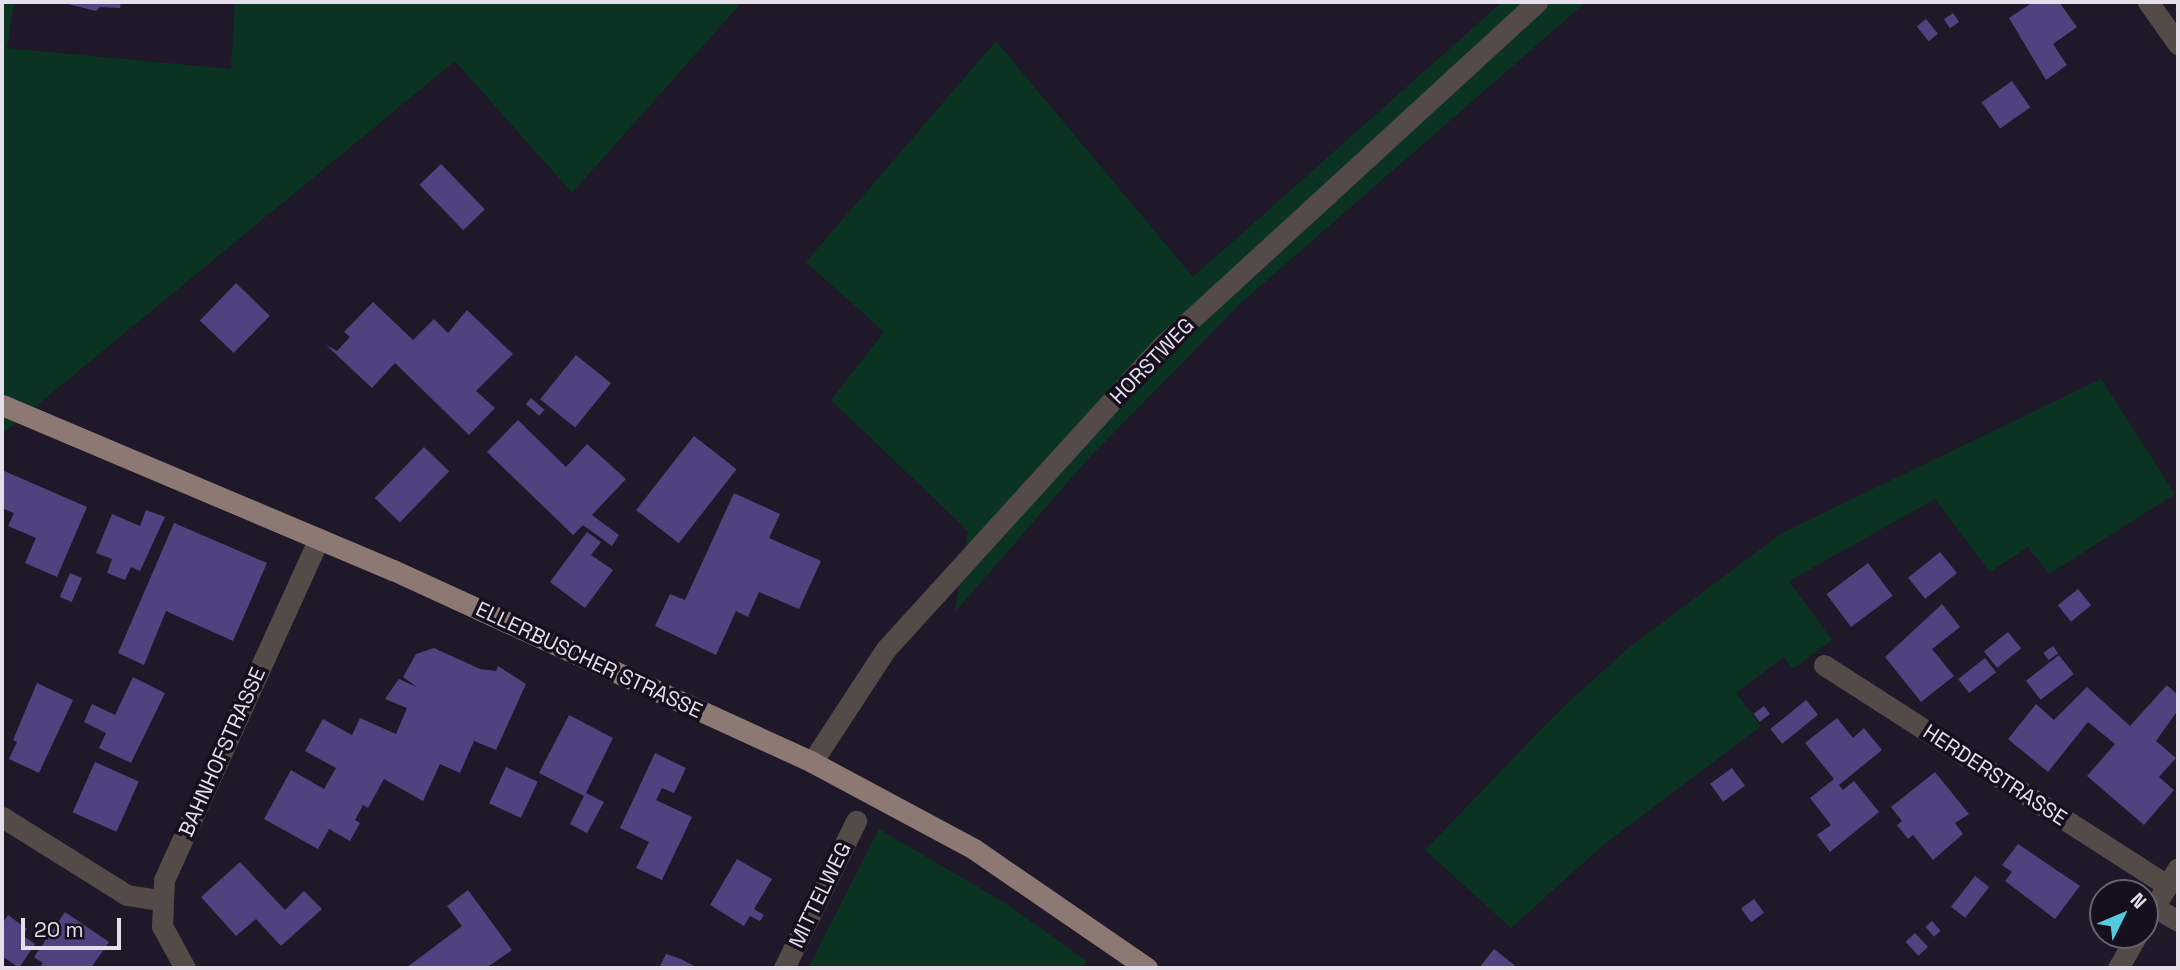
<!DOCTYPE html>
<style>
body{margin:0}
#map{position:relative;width:2180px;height:970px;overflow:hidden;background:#1f1828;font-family:"Space Grotesk",sans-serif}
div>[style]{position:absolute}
.green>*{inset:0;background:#0a3322}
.building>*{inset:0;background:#51417f;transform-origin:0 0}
.minor>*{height:21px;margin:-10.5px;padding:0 10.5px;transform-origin:10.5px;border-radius:10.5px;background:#544b48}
.major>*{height:21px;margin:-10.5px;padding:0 10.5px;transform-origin:10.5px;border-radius:10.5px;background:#8d7974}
span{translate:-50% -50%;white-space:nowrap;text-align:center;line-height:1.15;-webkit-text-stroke:7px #160f1e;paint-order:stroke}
.street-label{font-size:21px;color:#e4dfea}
.frame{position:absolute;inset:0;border:4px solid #e4dfea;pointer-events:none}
.north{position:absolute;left:2089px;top:879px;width:70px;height:70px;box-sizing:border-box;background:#160f1e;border:2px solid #686270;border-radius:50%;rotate:47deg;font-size:19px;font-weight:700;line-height:28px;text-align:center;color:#e4dfea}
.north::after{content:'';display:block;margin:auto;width:24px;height:32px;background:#54cade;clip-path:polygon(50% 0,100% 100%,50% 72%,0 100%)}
.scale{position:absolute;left:21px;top:918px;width:100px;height:32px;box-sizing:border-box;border:4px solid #e4dfea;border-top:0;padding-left:9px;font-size:21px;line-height:24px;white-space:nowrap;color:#e4dfea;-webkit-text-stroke:5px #160f1e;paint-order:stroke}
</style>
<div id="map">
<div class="green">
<i style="clip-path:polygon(2px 2px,14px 2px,7px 48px,231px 69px,235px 2px,742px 2px,572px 193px,455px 61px,2px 434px)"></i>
<i style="clip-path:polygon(1502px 2px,1586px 2px,1242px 302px,1087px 460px,955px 612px,968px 531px,831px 400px,884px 332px,806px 262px,996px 41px,1193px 277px)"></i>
<i style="clip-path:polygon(2101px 379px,2175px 494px,2049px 574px,2028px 547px,1990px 572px,1935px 499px,1789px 581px,1832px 640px,1793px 669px,1784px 657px,1736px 693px,1761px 726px,1602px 846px,1511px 928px,1425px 850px,1560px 710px,1627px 649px,1782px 533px)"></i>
<i style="clip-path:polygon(879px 829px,1005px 903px,1087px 961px,1082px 968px,808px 968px)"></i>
</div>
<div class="building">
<i style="clip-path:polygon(60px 2px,121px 2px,120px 8px,100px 7px,96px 11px)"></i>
<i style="clip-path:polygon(2033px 2px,2059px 2px,2077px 27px,2053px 44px,2067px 65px,2046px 80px,2009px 18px)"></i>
<i style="left:1953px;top:13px;width:11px;height:11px;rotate:56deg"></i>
<i style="left:1926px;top:19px;width:19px;height:12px;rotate:51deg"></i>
<i style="left:2012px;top:81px;width:32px;height:37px;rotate:55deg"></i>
<i style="left:441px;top:164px;width:63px;height:30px;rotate:46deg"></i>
<i style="left:236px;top:283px;width:47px;height:52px;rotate:44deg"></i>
<i style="clip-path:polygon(373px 302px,413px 340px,434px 319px,448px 333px,467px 310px,513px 354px,476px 391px,495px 408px,469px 435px,395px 363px,372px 388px,326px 345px,337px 351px,350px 337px,344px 332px)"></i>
<i style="left:576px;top:355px;width:45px;height:57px;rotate:39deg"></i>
<i style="left:531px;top:398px;width:18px;height:8px;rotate:41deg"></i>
<i style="clip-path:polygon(518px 420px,566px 467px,587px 444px,626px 479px,592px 515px,619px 535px,612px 546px,583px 525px,573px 535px,487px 452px)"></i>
<i style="left:694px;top:436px;width:54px;height:94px;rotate:38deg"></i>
<i style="left:424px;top:447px;width:35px;height:71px;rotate:44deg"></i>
<i style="clip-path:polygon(2px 470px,87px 507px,57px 577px,25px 563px,36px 538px,8px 526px,14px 513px,2px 508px)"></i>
<i style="clip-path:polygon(734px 493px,780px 514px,769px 538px,821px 561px,799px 609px,759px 592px,748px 617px,736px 611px,716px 655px,655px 626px,670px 594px,685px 600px)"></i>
<i style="clip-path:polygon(146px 510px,165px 517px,140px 571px,131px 567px,125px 580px,107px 573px,112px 559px,96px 553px,112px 514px,140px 526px)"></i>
<i style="clip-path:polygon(174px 523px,267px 563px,233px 641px,166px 611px,144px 665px,118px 653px)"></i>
<i style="clip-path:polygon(587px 532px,601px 542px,591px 555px,613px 570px,585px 608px,550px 582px)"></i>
<i style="left:1940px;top:552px;width:27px;height:41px;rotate:51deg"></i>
<i style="left:1868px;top:563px;width:41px;height:52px;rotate:53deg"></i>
<i style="left:70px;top:573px;width:13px;height:26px;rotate:23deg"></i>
<i style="left:2078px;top:589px;width:21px;height:26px;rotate:51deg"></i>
<i style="clip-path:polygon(1942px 604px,1960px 627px,1932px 649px,1954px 676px,1921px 702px,1885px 657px)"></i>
<i style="left:2008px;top:632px;width:21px;height:31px;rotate:51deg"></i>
<i style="left:2053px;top:646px;width:9px;height:12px;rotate:54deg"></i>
<i style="clip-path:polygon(434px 648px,480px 669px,496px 671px,498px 666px,526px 684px,496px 750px,474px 741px,460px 773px,440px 764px,423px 801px,384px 779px,368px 808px,363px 805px,355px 820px,360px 823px,350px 841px,329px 829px,318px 849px,264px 819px,291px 770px,324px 789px,336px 768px,305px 751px,323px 719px,352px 735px,360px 718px,396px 734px,407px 708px,385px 699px,399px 679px,417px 687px,403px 677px,416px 654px)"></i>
<i style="left:2059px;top:655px;width:24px;height:42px;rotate:52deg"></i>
<i style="left:1985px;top:658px;width:18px;height:34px;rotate:52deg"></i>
<i style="clip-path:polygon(133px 677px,165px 693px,131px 763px,99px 748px,106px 733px,84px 722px,92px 704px,115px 715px)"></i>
<i style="clip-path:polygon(37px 683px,73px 700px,39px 773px,9px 759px,17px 742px,13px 740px)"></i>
<i style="clip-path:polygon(2167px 685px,2178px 695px,2178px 710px,2156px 741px,2176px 758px,2159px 777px,2174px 790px,2144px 825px,2087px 776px,2115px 744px,2088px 722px,2048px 772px,2008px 739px,2036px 704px,2054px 720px,2087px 687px,2130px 726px)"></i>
<i style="left:1806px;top:700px;width:19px;height:46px;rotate:51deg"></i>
<i style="left:1764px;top:706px;width:10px;height:13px;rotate:53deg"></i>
<i style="clip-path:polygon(569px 715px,613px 738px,586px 793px,604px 802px,587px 833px,570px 824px,584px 796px,539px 773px)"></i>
<i style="clip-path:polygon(1837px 718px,1853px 738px,1864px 728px,1882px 750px,1839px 785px,1843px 790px,1854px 781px,1879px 812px,1830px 852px,1817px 835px,1831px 825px,1810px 798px,1834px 779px,1805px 743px)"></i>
<i style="clip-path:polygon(655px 753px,686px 768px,674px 793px,662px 788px,656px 800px,692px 817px,662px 880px,636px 868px,649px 842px,620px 828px)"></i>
<i style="left:95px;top:762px;width:48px;height:55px;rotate:24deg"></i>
<i style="left:506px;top:767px;width:35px;height:40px;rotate:25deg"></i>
<i style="left:1732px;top:768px;width:22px;height:27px;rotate:54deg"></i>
<i style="clip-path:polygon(1935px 772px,1969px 814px,1955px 823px,1963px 834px,1933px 860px,1913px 835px,1908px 839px,1897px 825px,1902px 821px,1891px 807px)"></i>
<i style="clip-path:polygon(2018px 844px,2080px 886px,2055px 919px,2005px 881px,2012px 872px,2002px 865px)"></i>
<i style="clip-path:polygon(737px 859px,772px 879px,754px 909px,764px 915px,760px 921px,750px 916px,744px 926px,710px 905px)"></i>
<i style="clip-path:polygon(240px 862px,285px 910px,304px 891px,322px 909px,281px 946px,256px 919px,236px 936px,201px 897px)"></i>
<i style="left:1975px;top:876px;width:18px;height:39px;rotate:38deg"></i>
<i style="clip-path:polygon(468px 890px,512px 950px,486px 968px,406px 968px,462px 926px,447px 906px)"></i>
<i style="left:1754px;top:899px;width:17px;height:16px;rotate:54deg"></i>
<i style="clip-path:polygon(65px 912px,109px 942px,91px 968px,39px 968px,43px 963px,34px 957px)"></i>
<i style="clip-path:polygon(8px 915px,27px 929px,22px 935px,35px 944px,19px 968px,2px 956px,2px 924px)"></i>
<i style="left:1932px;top:921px;width:13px;height:9px;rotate:48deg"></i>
<i style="left:1915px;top:933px;width:19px;height:13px;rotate:47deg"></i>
<i style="clip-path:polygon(1494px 949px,1518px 968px,1479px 968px)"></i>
<i style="clip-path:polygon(666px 954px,681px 959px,698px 968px,659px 968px)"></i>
</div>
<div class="minor">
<i style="left:2148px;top:2px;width:52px;rotate:54.5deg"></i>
<i style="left:1824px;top:665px;width:407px;rotate:32.7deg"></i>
<i style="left:812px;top:762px;width:135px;rotate:-56.8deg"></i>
<i style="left:886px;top:649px;width:410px;rotate:-47.7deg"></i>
<i style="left:1162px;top:346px;width:509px;rotate:-42.53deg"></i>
<i style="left:2px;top:817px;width:147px;rotate:32deg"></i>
<i style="left:127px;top:895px;width:33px;rotate:9deg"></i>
<i style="left:2154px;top:907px;width:28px;rotate:30deg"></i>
<i style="left:2145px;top:922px;width:63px;rotate:-58.6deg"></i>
<i style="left:185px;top:968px;width:48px;rotate:-118.7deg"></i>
<i style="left:162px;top:926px;width:46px;rotate:-87.5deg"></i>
<i style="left:164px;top:880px;width:375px;rotate:-65.6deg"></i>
<i style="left:784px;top:968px;width:164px;rotate:-63.9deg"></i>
<i style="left:2118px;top:968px;width:38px;rotate:-60deg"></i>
</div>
<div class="major">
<i style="left:2px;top:405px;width:424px;rotate:22.9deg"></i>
<i style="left:393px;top:570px;width:461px;rotate:24.6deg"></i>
<i style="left:812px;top:762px;width:184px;rotate:28.2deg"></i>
<i style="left:974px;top:849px;width:210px;rotate:34.5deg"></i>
</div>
<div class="street-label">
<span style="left:1152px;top:361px;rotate:-46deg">HORSTWEG</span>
<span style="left:589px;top:660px;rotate:25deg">ELLERBUSCHER STRASSE</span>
<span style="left:222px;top:752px;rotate:-66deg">BAHNHOFSTRASSE</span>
<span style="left:1995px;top:775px;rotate:33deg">HERDERSTRASSE</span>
<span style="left:820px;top:895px;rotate:-64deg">MITTELWEG</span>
</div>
<div class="frame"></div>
<div class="north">N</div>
<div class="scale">20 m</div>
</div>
